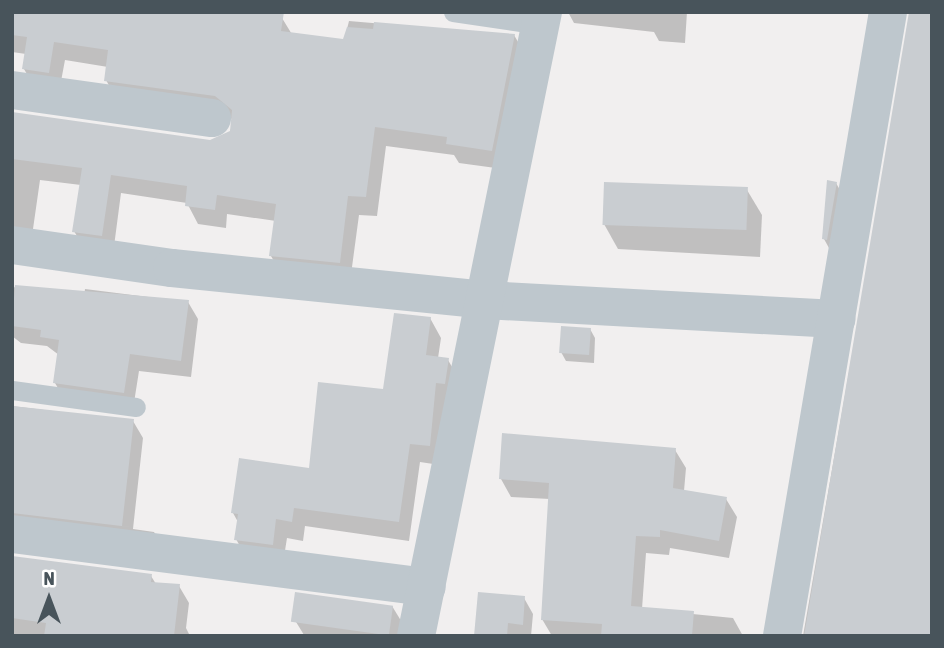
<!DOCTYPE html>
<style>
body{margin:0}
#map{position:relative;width:944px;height:648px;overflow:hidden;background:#f1efef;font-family:"Asap Condensed",sans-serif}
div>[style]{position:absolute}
.shadow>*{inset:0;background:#0003}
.building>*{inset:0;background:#c9cdd1;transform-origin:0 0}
.lane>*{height:19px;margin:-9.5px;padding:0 9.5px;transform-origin:9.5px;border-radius:9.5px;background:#bec7cd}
.street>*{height:38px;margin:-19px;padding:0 19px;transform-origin:19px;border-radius:19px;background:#bec7cd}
span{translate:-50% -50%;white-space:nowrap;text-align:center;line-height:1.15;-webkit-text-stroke:7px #fff;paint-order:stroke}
.frame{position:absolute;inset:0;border:14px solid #48545b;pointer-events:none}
.north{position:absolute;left:14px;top:564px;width:70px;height:70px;-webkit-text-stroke:5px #fff;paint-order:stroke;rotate:0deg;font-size:19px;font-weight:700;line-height:28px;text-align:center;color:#48545b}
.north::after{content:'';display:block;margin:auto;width:24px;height:32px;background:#48545b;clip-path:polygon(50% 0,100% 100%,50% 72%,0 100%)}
</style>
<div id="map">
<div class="shadow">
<i style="clip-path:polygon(12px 12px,282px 18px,293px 36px,344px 41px,349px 21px,514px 35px,525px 54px,503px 169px,459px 163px,454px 155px,386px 146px,377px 216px,359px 215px,350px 282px,282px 275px,271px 256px,276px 221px,227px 214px,226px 228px,198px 224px,187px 203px,121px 193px,113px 254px,85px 250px,74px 231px,81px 185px,40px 180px,31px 243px,12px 246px,12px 114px,209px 141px,230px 133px,233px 119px,117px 100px,106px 80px,108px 67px,65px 60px,59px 92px,35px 88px,24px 69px,26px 54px,12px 52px)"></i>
<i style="clip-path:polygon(568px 12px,687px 12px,685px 43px,659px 41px,654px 32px,574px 23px)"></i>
<i style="clip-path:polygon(911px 16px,932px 636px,803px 636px)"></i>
<i style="clip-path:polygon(836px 183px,841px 192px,829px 248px,824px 239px)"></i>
<i style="clip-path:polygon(747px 190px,762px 215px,760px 257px,618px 249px,604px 224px)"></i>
<i style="clip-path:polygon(12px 287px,84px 296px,85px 289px,188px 302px,198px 319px,191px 377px,139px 371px,133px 409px,65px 400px,55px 383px,59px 355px,47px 346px,21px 343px,12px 336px)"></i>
<i style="clip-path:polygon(430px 318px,441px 338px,438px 358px,448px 360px,459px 379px,440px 465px,420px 462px,409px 541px,305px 526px,303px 541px,287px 538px,283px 563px,247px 559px,236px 539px,238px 522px,233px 513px,310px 470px,384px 391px)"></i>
<i style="clip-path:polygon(590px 329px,595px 338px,594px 363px,566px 361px,561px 352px)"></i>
<i style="clip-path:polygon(12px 406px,133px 421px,143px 438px,133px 529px,154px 532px,163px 547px,12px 532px)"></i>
<i style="clip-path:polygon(675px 450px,686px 468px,684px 491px,726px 499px,737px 517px,729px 558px,670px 548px,669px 555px,646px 553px,642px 609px,733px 618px,743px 636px,552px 636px,542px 619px,550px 499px,511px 497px,501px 479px)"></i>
<i style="clip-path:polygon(151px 576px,156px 584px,179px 586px,189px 603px,186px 628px,190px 636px,12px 636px,14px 616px)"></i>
<i style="clip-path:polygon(524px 598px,533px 614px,531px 636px,476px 636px)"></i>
<i style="clip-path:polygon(392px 606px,403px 624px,401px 636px,304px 635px,293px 617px)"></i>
</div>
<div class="building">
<i style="clip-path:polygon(12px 12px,284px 12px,281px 31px,343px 39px,347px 27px,373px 29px,374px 22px,515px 34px,492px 151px,446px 144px,447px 137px,375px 127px,366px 197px,348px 196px,340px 263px,269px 256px,276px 204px,217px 195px,215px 210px,185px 206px,187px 186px,111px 175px,102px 236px,72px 232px,82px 168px,12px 159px,12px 112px,210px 140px,230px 131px,232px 110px,215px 96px,104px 81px,108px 50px,54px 42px,49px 73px,22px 69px,27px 37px,12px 35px)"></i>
<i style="clip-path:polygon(909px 12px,932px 12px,932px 636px,804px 636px)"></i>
<i style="clip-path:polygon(827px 180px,837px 182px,827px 240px,822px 239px)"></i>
<i style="left:604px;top:182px;width:144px;height:43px;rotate:2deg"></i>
<i style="clip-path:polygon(15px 285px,189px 300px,181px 361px,130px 354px,124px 393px,53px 383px,59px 340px,40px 337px,41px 330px,12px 326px)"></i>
<i style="clip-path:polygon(394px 313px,431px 317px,426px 355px,449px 358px,445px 384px,436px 383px,430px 446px,410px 444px,399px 522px,294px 508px,292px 522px,276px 519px,273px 545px,234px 540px,238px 514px,231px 513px,239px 458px,309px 468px,318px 382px,383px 389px)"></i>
<i style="left:561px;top:326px;width:30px;height:27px;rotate:4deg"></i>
<i style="clip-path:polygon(12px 406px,134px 419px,122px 526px,155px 530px,12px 513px)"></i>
<i style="clip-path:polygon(502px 433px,676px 448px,673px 488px,727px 497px,719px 541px,660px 530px,660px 537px,636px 536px,631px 606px,694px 611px,692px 636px,601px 636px,602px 624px,541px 620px,549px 483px,499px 479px)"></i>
<i style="clip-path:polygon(12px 556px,152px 574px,151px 582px,180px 584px,174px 636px,44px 636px,46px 623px,12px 618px)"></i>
<i style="left:295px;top:592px;width:99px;height:30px;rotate:8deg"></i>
<i style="clip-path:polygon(478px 592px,525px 596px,523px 625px,508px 623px,507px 636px,474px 636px)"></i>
</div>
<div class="lane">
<i style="left:453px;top:12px;width:89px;rotate:8.4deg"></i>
<i style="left:12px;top:390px;width:125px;rotate:7.8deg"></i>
</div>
<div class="street">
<i style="left:12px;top:90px;width:202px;rotate:8deg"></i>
<i style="left:12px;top:245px;width:162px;rotate:8.2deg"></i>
<i style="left:172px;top:268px;width:315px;rotate:5.8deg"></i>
<i style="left:485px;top:300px;width:352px;rotate:3.1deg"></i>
<i style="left:12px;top:534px;width:418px;rotate:7.3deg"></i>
<i style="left:416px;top:636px;width:637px;rotate:-78.5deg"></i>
<i style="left:782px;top:636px;width:633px;rotate:-80.36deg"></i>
</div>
<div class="frame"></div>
<div class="north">N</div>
</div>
